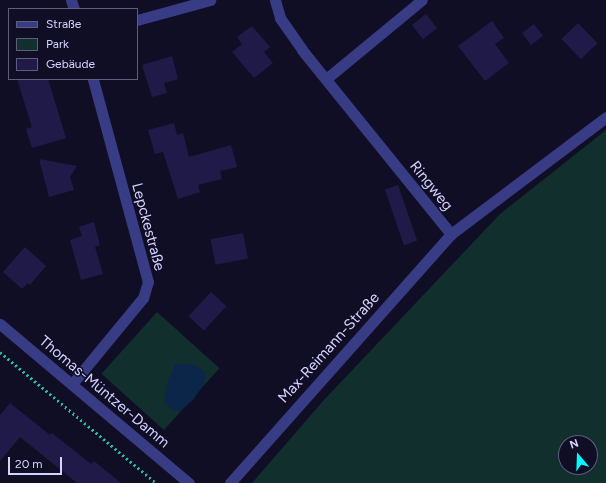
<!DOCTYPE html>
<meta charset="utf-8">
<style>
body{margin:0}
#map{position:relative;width:606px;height:483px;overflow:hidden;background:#100e25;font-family:Figtree,sans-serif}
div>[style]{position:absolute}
.green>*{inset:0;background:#112f2c;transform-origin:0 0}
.water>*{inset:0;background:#0b2648}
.building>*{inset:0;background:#1f1a47;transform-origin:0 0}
.path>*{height:2.5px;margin-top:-1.25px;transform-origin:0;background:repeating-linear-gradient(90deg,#2cb9a5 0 2px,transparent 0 5px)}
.minor>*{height:11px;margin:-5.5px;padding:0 5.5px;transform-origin:5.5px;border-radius:5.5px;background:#383c85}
.tertiary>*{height:11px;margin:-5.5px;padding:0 5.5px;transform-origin:5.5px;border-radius:5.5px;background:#383c85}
span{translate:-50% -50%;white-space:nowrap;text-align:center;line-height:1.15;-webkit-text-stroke:3px #100e25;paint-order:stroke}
.street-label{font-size:15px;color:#d4d3ff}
.legend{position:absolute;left:8px;top:8px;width:130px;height:72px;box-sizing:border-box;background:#100e25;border:1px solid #5e5d7c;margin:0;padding:5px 7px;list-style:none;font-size:12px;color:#d4d3ff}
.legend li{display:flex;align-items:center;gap:8px;height:20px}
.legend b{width:20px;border:1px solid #5e5d7c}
.north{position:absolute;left:558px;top:435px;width:40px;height:40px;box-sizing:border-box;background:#100e25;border:1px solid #5e5d7c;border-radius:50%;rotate:341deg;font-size:11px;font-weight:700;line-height:16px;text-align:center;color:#d4d3ff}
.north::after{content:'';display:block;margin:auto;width:14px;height:18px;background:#00f9fe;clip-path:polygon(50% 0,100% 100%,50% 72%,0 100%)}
.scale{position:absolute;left:8px;top:457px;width:54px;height:18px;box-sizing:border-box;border:2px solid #d4d3ff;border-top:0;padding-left:5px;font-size:12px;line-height:14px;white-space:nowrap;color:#d4d3ff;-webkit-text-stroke:3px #100e25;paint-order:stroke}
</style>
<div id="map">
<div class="green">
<i style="clip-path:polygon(evenodd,606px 130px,606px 483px,252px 483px,323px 401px,500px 214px,606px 130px,566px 443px,590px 443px,590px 467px,566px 467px,566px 443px)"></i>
<i style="left:157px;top:312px;width:84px;height:83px;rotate:42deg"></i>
</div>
<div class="water">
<i style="clip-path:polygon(175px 364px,193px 364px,206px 373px,204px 384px,193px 400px,180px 411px,173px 410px,164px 402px,167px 384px)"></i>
</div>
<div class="building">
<i style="left:426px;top:14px;width:18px;height:18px;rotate:52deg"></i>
<i style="clip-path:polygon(492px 21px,504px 38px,495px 44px,509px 63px,485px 81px,458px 46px)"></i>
<i style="left:578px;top:23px;width:28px;height:23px;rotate:46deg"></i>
<i style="left:534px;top:24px;width:15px;height:15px;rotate:53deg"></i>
<i style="clip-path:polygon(252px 26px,270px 47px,264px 52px,273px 63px,254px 78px,232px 52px,242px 44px,237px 37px)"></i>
<i style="clip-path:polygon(172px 56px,178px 79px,164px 83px,167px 93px,152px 97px,142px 65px)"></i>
<i style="clip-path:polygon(17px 79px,48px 79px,66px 138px,32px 148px,26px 129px,32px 127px)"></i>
<i style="clip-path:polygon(174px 123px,177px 135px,183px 133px,189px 157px,231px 145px,237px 167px,220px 171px,222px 179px,198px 185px,200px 192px,178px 199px,163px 152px,155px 154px,148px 130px)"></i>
<i style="clip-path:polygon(39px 159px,77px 166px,70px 177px,74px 190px,49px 197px)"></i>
<i style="left:398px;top:185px;width:59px;height:14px;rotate:71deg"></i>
<i style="clip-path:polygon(94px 222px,100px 245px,95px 247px,103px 274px,81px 280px,70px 240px,82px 236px,79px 227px)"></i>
<i style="left:243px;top:233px;width:26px;height:33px;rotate:79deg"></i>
<i style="clip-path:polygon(25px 247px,46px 266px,30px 285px,28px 283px,22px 289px,3px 272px)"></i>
<i style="left:211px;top:292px;width:21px;height:33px;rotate:43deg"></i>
<i style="clip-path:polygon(10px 403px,50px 435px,52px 433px,91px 464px,94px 461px,121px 483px,77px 483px,20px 437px,0 461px,0 415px)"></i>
</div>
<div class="path">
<i style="left:0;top:352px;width:204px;rotate:40deg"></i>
</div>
<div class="minor">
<i style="left:71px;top:0;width:9px;rotate:72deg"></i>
<i style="left:275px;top:0;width:19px;rotate:74deg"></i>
<i style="left:280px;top:18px;width:39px;rotate:55deg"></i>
<i style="left:302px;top:50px;width:237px;rotate:51deg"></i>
<i style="left:137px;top:20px;width:76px;rotate:-15.3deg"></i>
<i style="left:326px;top:79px;width:124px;rotate:-39.5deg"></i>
<i style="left:72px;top:384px;width:112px;rotate:-50.5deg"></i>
<i style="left:143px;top:298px;width:17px;rotate:-73deg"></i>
<i style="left:148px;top:282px;width:210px;rotate:-105.2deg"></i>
<i style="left:230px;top:483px;width:333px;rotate:-48.4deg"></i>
<i style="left:451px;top:234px;width:194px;rotate:-37deg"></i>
</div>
<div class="tertiary">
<i style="left:0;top:324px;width:247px;rotate:40.1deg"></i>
</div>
<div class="street-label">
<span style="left:431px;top:186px;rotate:51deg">Ringweg</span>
<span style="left:148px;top:227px;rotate:75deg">Lepckestraße</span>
<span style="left:329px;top:348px;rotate:-48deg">Max-Reimann-Straße</span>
<span style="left:104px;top:392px;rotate:40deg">Thomas-Müntzer-Damm</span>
</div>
<ul class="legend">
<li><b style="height:5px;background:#383c85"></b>Straße</li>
<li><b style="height:11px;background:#112f2c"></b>Park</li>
<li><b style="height:11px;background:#1f1a47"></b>Gebäude</li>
</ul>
<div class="north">N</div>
<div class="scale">20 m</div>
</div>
